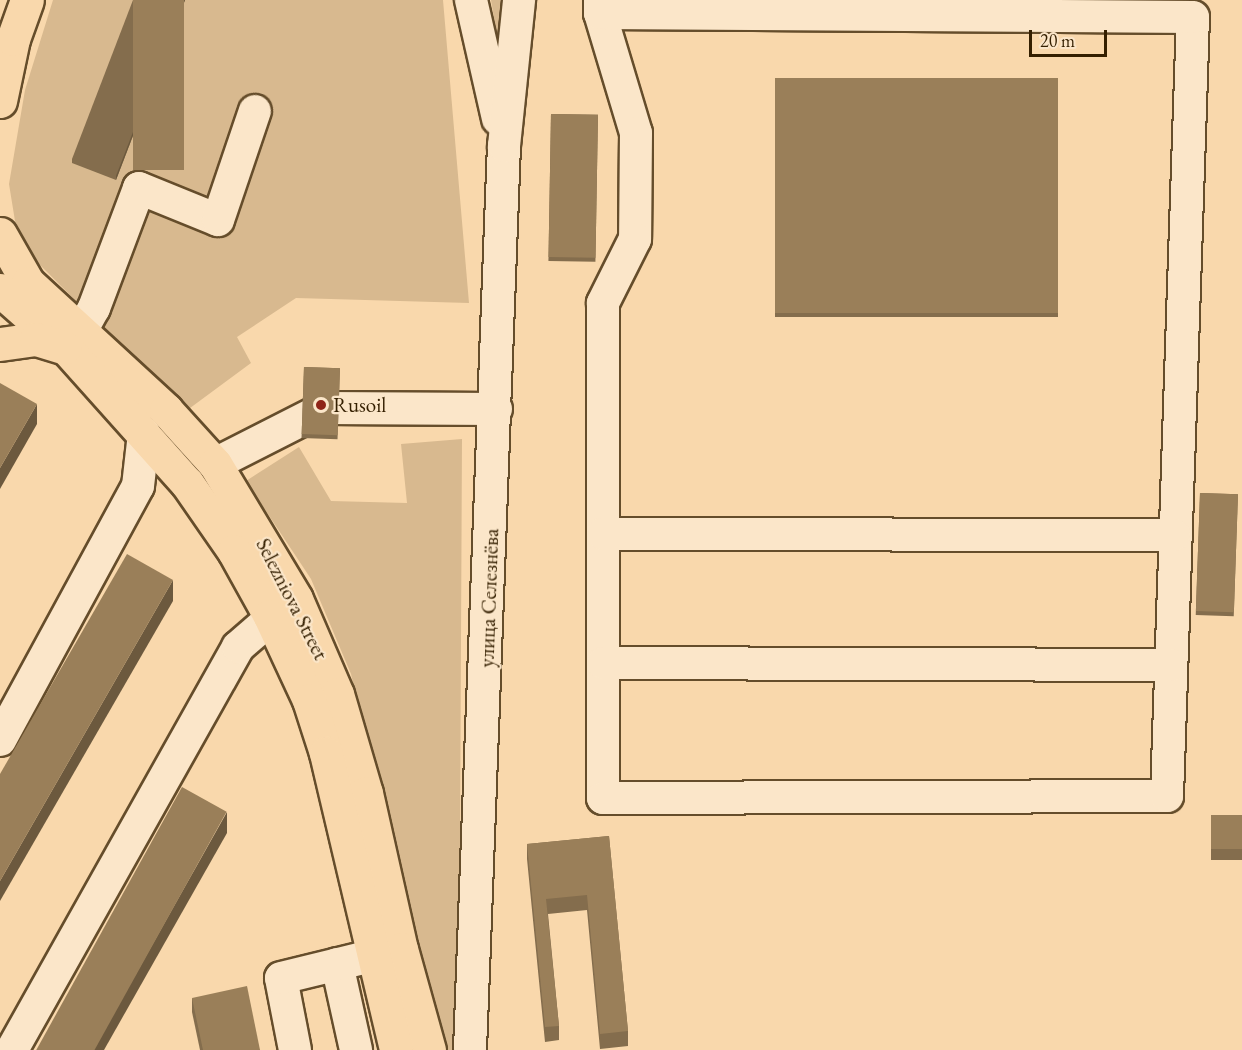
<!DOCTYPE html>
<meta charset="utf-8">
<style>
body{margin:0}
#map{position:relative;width:1242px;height:1050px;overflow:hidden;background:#f9d8ac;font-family:"EB Garamond",serif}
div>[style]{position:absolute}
.green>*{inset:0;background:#d8b98f}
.roads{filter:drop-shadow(2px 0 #654d2b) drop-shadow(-2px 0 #654d2b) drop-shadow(0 2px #654d2b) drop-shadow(0 -2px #654d2b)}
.minor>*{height:32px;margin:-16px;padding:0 16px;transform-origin:16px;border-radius:16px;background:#fbe6c9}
.major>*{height:33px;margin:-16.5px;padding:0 16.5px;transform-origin:16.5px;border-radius:16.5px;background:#f9d8ac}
.wall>*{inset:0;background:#846d4d;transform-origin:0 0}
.shaded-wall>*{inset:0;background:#6c593e}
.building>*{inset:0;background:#9a7f59;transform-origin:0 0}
.dots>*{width:16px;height:16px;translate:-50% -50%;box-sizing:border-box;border:3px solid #fbe6c9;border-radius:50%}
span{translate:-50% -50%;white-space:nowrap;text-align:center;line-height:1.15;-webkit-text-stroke:4.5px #fbe6c9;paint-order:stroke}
.poi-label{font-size:21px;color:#341f00}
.left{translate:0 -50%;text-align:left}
.street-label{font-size:21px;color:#341f00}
.scale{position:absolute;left:1029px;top:30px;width:78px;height:27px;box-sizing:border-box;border:3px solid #341f00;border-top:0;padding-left:8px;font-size:18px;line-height:21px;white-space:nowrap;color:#341f00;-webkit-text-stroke:4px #fbe6c9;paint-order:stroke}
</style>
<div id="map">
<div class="green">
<i style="clip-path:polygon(53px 0,443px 0,469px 303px,296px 298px,237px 337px,251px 363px,186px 411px,37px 262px,15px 221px,9px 184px,25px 90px)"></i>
<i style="clip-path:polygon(491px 0,505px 0,502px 66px)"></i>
<i style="clip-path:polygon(462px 439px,459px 1050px,437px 1050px,351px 674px,311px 579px,246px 481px,299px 447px,331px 501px,407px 503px,401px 444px)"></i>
</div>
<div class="roads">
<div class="minor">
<i style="left:471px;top:0;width:122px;rotate:77.2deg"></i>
<i style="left:600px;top:13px;width:125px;rotate:73.3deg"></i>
<i style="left:636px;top:133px;width:106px;rotate:90.5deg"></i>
<i style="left:635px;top:239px;width:72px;rotate:116.6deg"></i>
<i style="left:603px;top:303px;width:495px;rotate:90deg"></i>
<i style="left:603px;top:798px;width:564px;rotate:-0.2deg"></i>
<i style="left:1167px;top:796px;width:779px;rotate:-88.09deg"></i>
<i style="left:1193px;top:17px;width:593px;rotate:-179.61deg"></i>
<i style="left:600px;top:13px;width:13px;rotate:-90deg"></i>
<i style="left:80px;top:333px;width:29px;rotate:-61deg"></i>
<i style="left:94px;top:308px;width:128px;rotate:-69.4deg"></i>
<i style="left:139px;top:188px;width:85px;rotate:22.1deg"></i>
<i style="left:218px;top:220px;width:115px;rotate:-71.3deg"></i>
<i style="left:215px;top:464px;width:123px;rotate:-27deg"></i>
<i style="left:325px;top:408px;width:171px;rotate:0.3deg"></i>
<i style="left:603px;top:534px;width:571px;rotate:0.1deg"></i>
<i style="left:603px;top:663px;width:568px;rotate:0.2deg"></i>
<i style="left:0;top:740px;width:289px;rotate:-61.5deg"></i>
<i style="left:138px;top:486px;width:53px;rotate:-83.5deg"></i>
<i style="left:337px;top:964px;width:88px;rotate:77.5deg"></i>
<i style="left:12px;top:1050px;width:462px;rotate:-60.7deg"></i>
<i style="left:238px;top:647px;width:69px;rotate:-40.9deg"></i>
<i style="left:295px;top:1050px;width:73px;rotate:-101deg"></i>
<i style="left:281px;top:978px;width:122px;rotate:-13.7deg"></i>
<i style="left:470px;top:1050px;width:905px;rotate:-87.85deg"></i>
<i style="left:504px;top:146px;width:147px;rotate:-84.1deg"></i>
</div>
<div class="major">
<i style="left:0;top:101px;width:63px;rotate:-78.2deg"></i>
<i style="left:13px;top:39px;width:41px;rotate:-70.3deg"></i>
<i style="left:0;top:234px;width:56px;rotate:60.3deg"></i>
<i style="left:28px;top:283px;width:188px;rotate:42.6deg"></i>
<i style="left:166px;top:410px;width:73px;rotate:47.8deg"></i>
<i style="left:215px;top:464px;width:157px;rotate:59deg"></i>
<i style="left:296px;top:599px;width:103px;rotate:66.7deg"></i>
<i style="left:337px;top:694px;width:103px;rotate:73.7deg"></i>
<i style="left:366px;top:793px;width:160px;rotate:77.4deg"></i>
<i style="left:401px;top:949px;width:105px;rotate:74.5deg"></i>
<i style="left:0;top:290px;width:89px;rotate:41.4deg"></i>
<i style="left:67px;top:349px;width:180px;rotate:48.2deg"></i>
<i style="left:187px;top:483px;width:83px;rotate:55.3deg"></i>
<i style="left:234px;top:551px;width:74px;rotate:61deg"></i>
<i style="left:270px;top:616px;width:93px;rotate:65.1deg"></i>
<i style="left:309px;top:700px;width:56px;rotate:72.2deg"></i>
<i style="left:326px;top:753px;width:305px;rotate:76.7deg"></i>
<i style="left:0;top:344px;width:36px;rotate:-8deg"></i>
<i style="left:36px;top:339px;width:30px;rotate:17deg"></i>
</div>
</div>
<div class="wall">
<i style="clip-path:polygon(133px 0,185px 0,116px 180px,72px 163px,72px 159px)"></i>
<i style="left:775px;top:78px;width:283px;height:239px"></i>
<i style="left:551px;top:114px;width:47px;height:147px;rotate:1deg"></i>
<i style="left:304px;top:367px;width:36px;height:71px;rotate:2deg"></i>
<i style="left:1200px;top:493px;width:38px;height:122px;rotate:2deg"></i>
<i style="left:1211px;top:815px;width:31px;height:45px"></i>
<i style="clip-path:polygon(609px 836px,628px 1031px,628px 1046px,600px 1049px,587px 910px,548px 914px,559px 1026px,559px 1040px,545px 1042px,527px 859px,527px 844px)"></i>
<i style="clip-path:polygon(192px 998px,260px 1050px,200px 1050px,192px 1012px)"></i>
</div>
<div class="shaded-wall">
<i style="clip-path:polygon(184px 0,185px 0,116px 180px,116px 176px)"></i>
<i style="clip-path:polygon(37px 404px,37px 424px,0 489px,0 468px)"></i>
<i style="clip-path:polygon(173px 580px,173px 601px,0 901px,0 881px)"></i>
<i style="clip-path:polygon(227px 812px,227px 833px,104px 1050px,93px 1050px)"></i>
</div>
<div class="building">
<i style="left:133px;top:0;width:51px;height:170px"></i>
<i style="left:775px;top:78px;width:283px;height:235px"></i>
<i style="left:551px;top:114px;width:47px;height:143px;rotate:1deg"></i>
<i style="left:304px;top:367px;width:36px;height:67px;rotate:2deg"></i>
<i style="clip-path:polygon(0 383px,37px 404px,0 468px)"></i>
<i style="left:1200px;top:493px;width:38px;height:118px;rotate:2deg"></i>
<i style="clip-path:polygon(127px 554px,173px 580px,0 881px,0 774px)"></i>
<i style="left:182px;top:787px;width:51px;height:302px;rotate:29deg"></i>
<i style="left:1211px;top:815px;width:31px;height:34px"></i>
<i style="clip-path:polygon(609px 836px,628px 1031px,600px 1034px,587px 895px,546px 899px,559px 1026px,545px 1027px,527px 844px)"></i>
<i style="clip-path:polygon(247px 986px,260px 1050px,203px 1050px,192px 998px)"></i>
</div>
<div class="dots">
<i style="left:321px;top:405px;background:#8f2418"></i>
</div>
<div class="poi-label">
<span class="left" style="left:333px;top:405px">Rusoil</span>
</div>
<div class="street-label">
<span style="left:489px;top:598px;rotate:-88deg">улица Селезнёва</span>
<span style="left:292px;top:599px;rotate:63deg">Selezniova Street</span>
</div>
<div class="scale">20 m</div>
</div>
